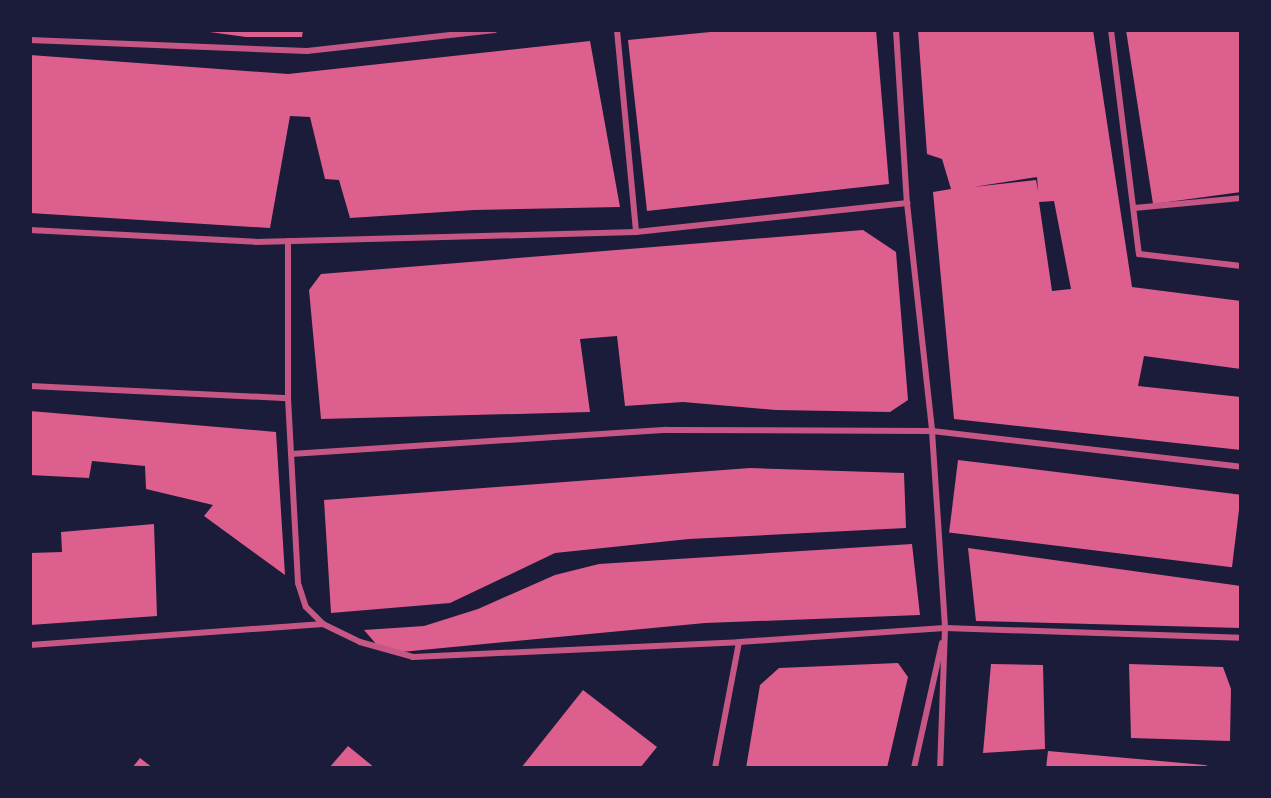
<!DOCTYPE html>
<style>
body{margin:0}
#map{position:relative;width:1271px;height:798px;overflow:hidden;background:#1b1b3a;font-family:Helvetica,sans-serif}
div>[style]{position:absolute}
.building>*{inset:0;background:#dd5f8e;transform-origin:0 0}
.minor>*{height:6px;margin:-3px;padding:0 3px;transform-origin:3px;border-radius:3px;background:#c65784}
span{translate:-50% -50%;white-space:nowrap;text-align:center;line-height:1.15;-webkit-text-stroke:5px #1b1b3a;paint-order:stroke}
.frame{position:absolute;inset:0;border:32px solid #1b1b3a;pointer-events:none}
</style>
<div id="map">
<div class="building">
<i style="clip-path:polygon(195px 30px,303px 30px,302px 37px,246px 37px)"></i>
<i style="clip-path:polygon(731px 30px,876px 30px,889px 184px,647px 211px,628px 40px)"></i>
<i style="clip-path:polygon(evenodd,918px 30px,1093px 30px,1132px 287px,1241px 301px,1241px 369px,1144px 356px,1138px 386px,1241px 397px,1241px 450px,954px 419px,933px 192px,951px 189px,942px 159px,927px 154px,918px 30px,1037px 177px,1038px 191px,1036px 180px,973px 187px,1037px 177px,918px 30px,1054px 201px,1071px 289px,1052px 291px,1039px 202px,1054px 201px)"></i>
<i style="clip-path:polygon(1126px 30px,1241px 30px,1241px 192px,1153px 204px)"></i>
<i style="clip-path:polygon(590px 41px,620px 207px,474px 210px,350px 218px,339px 180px,325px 179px,310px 117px,290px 116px,270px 228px,30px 213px,30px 55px,288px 74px)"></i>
<i style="clip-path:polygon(863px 230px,896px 252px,908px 400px,890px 412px,776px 410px,683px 402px,625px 406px,617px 336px,580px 339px,590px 412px,321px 419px,309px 290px,321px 274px)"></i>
<i style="clip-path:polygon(30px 411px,276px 432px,285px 575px,204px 516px,213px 505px,146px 489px,145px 466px,92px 461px,89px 478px,30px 475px)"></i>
<i style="left:958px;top:460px;width:285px;height:73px;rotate:7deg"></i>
<i style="clip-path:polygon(750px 468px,904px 473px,906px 528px,689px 539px,555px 553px,450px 603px,331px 613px,324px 500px)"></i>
<i style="clip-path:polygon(154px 524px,157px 616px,30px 625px,30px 553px,62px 552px,61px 532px)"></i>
<i style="clip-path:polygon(912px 544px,920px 615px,705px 623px,401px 652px,377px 645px,364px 630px,424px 626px,478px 609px,555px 575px,599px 564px)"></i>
<i style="clip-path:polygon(968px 548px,1241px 586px,1241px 628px,976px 621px)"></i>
<i style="clip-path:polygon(898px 663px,908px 677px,887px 768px,746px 768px,760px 685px,779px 668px)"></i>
<i style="clip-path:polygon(991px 664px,1043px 665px,1045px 749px,983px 753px)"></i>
<i style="clip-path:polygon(1129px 664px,1223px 667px,1231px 689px,1230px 741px,1131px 738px)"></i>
<i style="clip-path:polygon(583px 690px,657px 747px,640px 768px,521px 768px)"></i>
<i style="clip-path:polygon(348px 746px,375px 768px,329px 768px)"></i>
<i style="clip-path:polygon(1048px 751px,1205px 765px,1214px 768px,1046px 768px)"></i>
<i style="clip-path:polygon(140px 758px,153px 768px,132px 768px)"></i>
</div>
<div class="minor">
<i style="left:617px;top:30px;width:203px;rotate:84.6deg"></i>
<i style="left:896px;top:30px;width:173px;rotate:86.4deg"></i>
<i style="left:907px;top:203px;width:229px;rotate:83.7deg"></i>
<i style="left:932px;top:431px;width:197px;rotate:86.2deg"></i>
<i style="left:945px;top:628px;width:140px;rotate:92deg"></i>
<i style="left:1111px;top:30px;width:226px;rotate:82.9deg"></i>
<i style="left:1139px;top:254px;width:103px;rotate:6.7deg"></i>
<i style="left:30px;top:40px;width:277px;rotate:2.3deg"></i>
<i style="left:307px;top:51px;width:189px;rotate:-6.4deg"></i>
<i style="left:1134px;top:208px;width:107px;rotate:-5.3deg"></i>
<i style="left:30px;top:230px;width:226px;rotate:3deg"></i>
<i style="left:256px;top:242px;width:380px;rotate:-1.5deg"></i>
<i style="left:636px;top:232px;width:273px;rotate:-6.1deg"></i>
<i style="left:288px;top:241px;width:157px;rotate:90deg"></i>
<i style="left:288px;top:398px;width:185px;rotate:86.9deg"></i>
<i style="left:298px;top:583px;width:25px;rotate:72deg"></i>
<i style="left:306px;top:607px;width:24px;rotate:45deg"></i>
<i style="left:323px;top:624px;width:41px;rotate:25.9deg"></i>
<i style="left:360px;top:642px;width:55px;rotate:15.8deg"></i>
<i style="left:413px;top:657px;width:326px;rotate:-2.6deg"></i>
<i style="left:739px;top:642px;width:206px;rotate:-3.9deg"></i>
<i style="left:945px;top:628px;width:296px;rotate:1.9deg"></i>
<i style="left:30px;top:386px;width:258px;rotate:2.7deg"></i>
<i style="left:291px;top:454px;width:377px;rotate:-3.7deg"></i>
<i style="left:667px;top:430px;width:265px;rotate:0.2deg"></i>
<i style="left:932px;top:431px;width:311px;rotate:6.6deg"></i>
<i style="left:30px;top:645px;width:294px;rotate:-4.1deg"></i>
<i style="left:715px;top:768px;width:128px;rotate:-79.2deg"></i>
<i style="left:914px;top:768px;width:128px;rotate:-77.4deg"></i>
</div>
<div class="frame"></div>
</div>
